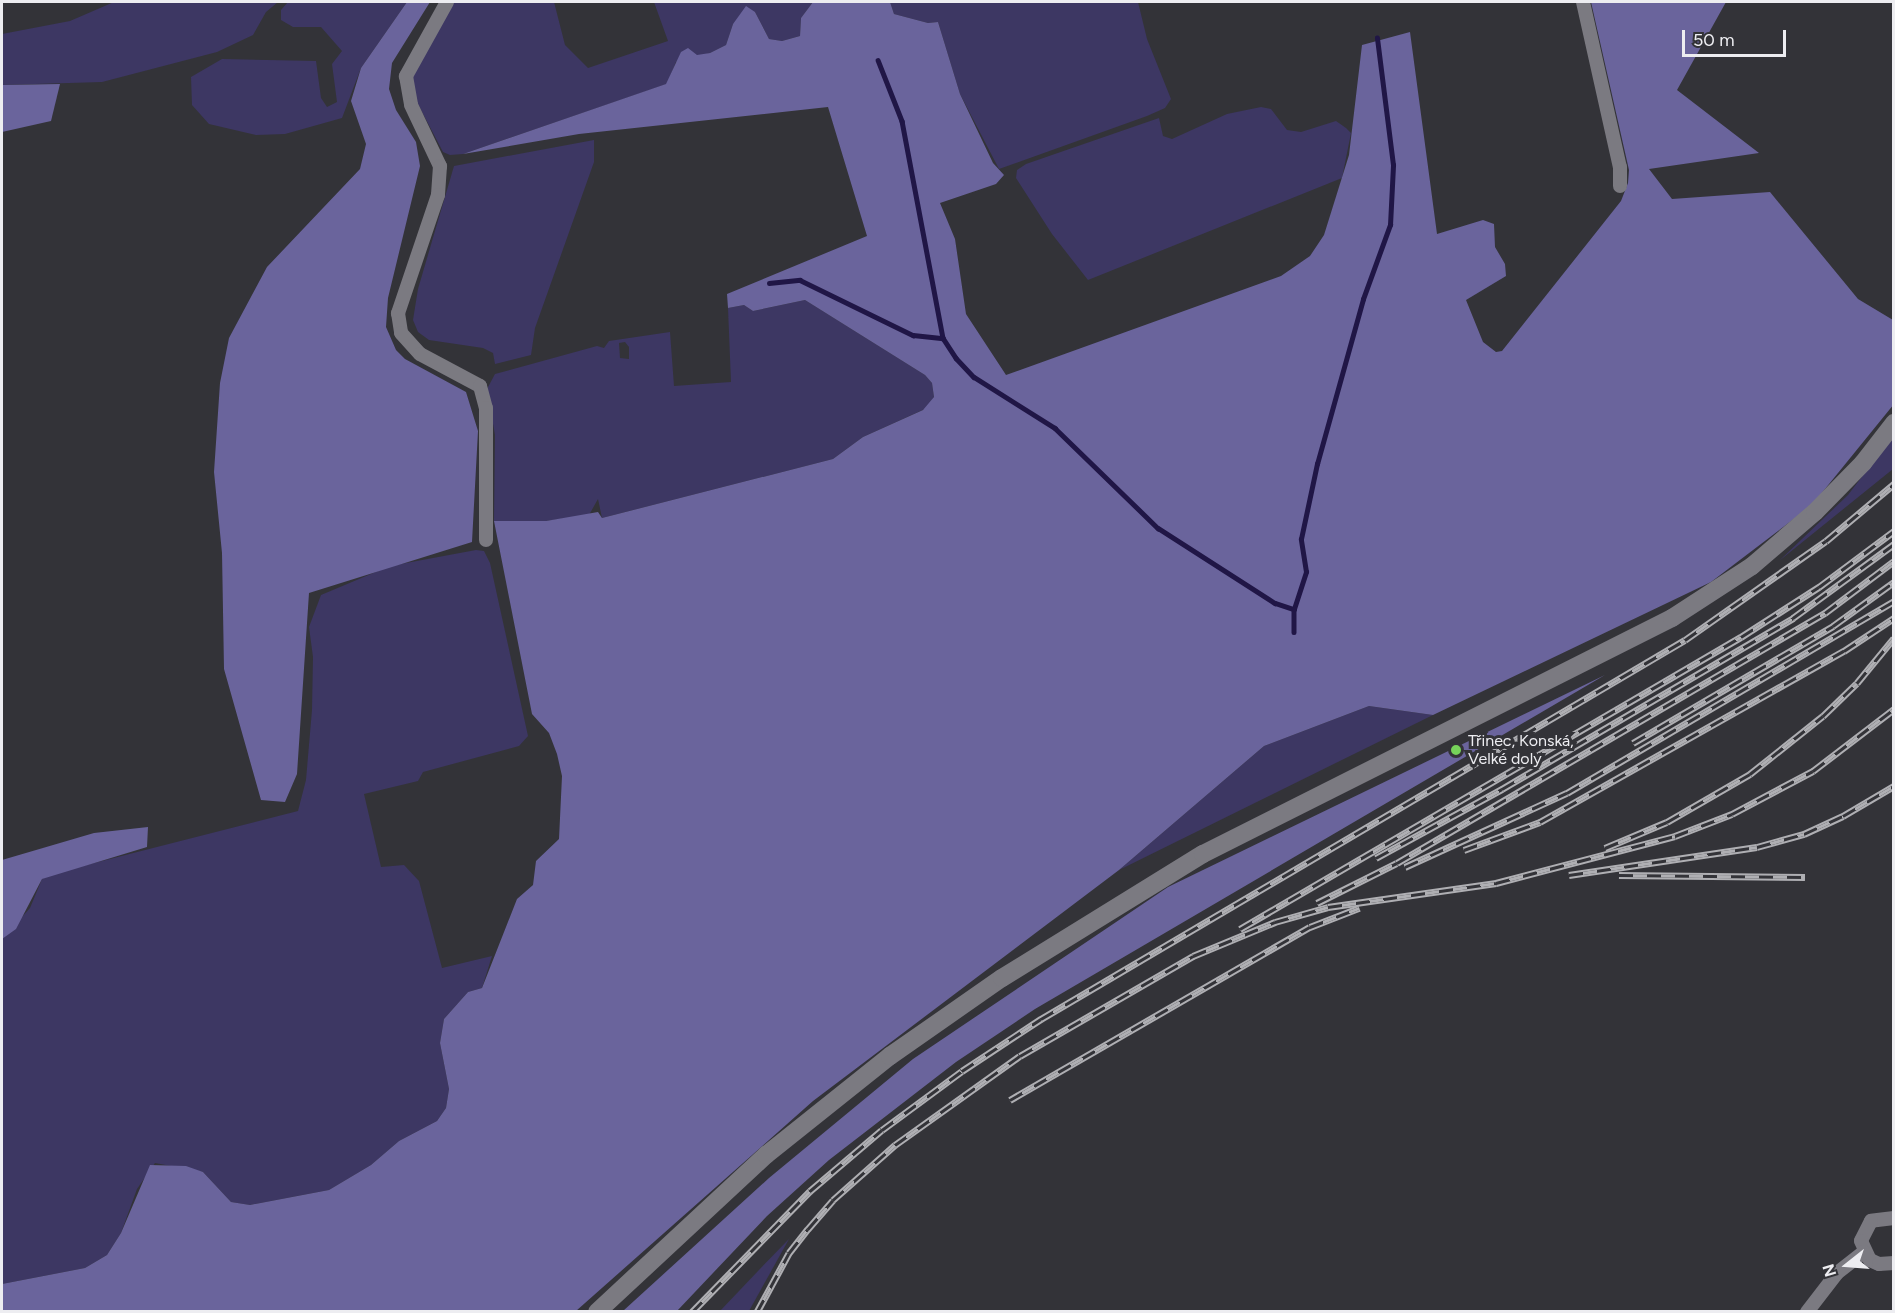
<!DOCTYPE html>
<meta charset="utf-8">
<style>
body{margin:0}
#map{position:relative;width:1895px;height:1313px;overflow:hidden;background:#333338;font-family:Figtree,sans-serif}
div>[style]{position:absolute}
.green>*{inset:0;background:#3d3763}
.forest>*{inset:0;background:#6a649c}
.stream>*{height:4.5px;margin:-2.25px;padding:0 2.25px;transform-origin:2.25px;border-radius:2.25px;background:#201646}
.minor>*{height:14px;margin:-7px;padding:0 7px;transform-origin:7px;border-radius:7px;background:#7b7a81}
.secondary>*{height:18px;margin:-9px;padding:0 9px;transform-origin:9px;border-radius:9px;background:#7b7a81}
.rail>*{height:7px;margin-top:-3.5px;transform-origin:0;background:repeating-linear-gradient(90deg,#333338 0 14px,#afafb3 0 28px);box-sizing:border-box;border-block:2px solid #afafb3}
.dots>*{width:16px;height:16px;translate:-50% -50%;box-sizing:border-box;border:3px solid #333338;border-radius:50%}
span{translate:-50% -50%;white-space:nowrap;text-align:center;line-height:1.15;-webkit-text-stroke:6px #333338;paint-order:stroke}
.poi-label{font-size:16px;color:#ededf1}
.left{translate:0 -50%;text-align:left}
.frame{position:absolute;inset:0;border:3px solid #ededf1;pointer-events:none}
.north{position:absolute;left:1817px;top:1235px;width:60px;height:60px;-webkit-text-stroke:4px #333338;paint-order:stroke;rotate:253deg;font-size:16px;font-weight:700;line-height:24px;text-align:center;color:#ededf1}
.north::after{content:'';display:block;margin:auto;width:21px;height:27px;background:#ededf1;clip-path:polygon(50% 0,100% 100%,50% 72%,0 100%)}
.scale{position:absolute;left:1682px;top:30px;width:104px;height:27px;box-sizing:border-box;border:3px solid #ededf1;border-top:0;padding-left:8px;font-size:18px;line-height:21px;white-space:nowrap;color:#ededf1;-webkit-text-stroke:4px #333338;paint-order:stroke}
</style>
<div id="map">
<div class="green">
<i style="clip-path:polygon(114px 2px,278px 2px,266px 12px,253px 35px,217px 52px,102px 82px,2px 85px,2px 34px,70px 21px)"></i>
<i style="clip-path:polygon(288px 2px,407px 2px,361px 68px,342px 118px,285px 134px,256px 135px,209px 124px,192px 105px,191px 77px,222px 59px,316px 61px,321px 98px,327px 107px,337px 102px,332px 64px,342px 51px,321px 27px,293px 27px,281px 20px,281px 10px)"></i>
<i style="clip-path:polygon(453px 2px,554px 2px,565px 45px,588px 68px,668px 41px,654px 2px,813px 2px,801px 18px,800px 36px,782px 41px,769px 39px,755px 12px,733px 24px,726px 45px,710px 53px,676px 62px,667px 84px,463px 154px,450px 155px,443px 152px,411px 91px,411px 75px)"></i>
<i style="clip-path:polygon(890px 2px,1138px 2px,1147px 39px,1171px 99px,1165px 108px,1147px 116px,999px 169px,960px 94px,938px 22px,928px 23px,894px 14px)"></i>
<i style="clip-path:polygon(1261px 107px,1271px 109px,1287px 130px,1301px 132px,1336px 121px,1346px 128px,1351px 133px,1342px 178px,1088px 280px,1052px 234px,1016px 178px,1017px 170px,1026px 164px,1159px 118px,1163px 136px,1172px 139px,1227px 114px)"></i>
<i style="clip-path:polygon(594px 140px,594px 162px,535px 328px,531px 355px,495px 364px,493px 353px,483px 348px,429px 340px,418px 332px,413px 320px,418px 289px,454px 166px)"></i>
<i style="clip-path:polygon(evenodd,805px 300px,925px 375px,932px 383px,934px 397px,927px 408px,863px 437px,833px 459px,602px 518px,598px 499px,589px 515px,546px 521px,494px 521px,495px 435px,487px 389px,495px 374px,597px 346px,604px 348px,609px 341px,670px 332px,674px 386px,731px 382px,728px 308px,744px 305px,753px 311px,805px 300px,625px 342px,629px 347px,629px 359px,620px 358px,619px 343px,625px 342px)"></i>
<i style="clip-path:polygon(1893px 436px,1893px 469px,1779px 561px,1848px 495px)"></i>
<i style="clip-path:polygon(476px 550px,484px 551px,490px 563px,528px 736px,519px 746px,423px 772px,418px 781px,364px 794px,381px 867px,404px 865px,419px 881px,442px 968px,492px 956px,482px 988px,468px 992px,444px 1019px,440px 1043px,449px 1089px,446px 1108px,437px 1121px,399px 1141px,371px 1165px,329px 1190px,250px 1205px,231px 1202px,203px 1172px,155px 1163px,137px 1189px,121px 1233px,107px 1255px,85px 1268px,2px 1284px,2px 939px,30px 908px,42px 879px,51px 874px,298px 811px,306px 780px,312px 710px,313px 657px,309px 627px,321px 595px,390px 566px)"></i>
<i style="clip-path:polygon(1369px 706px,1433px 715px,1119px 870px,1264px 746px)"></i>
<i style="clip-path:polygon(789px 1239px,749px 1311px,720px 1311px,758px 1271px)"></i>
</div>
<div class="forest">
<i style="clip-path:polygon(407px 2px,430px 2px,392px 63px,389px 89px,396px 110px,416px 142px,420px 166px,388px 298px,386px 327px,396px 350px,405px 359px,466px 392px,478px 431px,472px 542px,309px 593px,297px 774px,285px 802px,261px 800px,224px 669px,222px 553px,214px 472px,220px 383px,229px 338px,267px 267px,360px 169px,366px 144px,351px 101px,361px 68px)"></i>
<i style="clip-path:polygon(813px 2px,890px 2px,894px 14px,928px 23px,938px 22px,960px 94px,993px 163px,1004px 175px,996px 184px,940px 203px,955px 239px,966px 314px,1006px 375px,1281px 276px,1310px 256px,1324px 235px,1349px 155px,1362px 45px,1410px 32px,1437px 234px,1483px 220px,1494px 224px,1495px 247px,1505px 264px,1506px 276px,1466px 300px,1483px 342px,1496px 352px,1502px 351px,1621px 201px,1628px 183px,1629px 170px,1591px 2px,1726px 2px,1677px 90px,1759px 153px,1649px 169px,1672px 199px,1770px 192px,1858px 299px,1893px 320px,1894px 404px,1812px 505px,1711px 582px,1433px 715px,1369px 706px,1264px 746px,1119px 870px,813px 1101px,576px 1311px,2px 1312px,2px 1284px,85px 1268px,107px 1255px,121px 1233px,150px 1165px,186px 1166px,203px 1172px,231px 1202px,250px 1205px,329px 1190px,371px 1165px,399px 1141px,437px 1121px,446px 1108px,449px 1089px,440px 1043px,444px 1019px,468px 992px,482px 988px,517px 899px,533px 885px,536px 861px,559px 839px,562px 776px,557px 754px,549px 733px,532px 714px,494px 521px,546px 521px,598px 512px,602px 518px,833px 459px,863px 437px,923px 410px,934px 397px,932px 383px,925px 375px,805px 300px,753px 311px,744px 305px,728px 308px,727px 294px,867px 236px,828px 107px,579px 134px,463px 154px,666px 84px,681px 52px,688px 48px,697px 55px,710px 53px,726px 45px,733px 24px,746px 6px,755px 12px,769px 39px,782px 41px,800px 36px,801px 18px)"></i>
<i style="clip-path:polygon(60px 84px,51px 121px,2px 132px,2px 85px)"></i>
<i style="clip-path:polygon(1605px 675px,1035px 1009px,956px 1062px,829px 1160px,767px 1216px,677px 1311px,623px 1311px,769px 1178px,913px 1059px,1168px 887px)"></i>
<i style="clip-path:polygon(148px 827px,147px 847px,42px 879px,16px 929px,2px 939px,2px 860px,94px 833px)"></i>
</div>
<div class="stream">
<i style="left:878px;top:60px;width:66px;rotate:68.5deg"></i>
<i style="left:902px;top:121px;width:221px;rotate:79.3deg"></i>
<i style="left:943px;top:338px;width:24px;rotate:57deg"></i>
<i style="left:956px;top:358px;width:26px;rotate:47deg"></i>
<i style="left:974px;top:377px;width:96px;rotate:32.2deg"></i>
<i style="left:1055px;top:428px;width:144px;rotate:44.2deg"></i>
<i style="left:1158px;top:528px;width:139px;rotate:32.7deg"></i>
<i style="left:1275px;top:603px;width:20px;rotate:18deg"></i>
<i style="left:1294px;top:609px;width:23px;rotate:90deg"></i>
<i style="left:769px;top:283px;width:31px;rotate:-6deg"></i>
<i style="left:800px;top:280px;width:126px;rotate:26deg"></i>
<i style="left:913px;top:335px;width:30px;rotate:6deg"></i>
<i style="left:1294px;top:609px;width:39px;rotate:-72deg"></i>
<i style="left:1306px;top:572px;width:33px;rotate:-99deg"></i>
<i style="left:1301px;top:539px;width:77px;rotate:-78deg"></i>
<i style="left:1317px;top:464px;width:171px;rotate:-74.4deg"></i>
<i style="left:1363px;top:299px;width:79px;rotate:-70deg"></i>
<i style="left:1390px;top:225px;width:60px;rotate:-87.1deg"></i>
<i style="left:1393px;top:165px;width:128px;rotate:-97.2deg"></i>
</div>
<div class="minor">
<i style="left:447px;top:2px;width:85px;rotate:119deg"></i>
<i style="left:406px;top:76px;width:29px;rotate:80deg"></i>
<i style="left:411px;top:105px;width:68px;rotate:64.6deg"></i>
<i style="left:440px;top:166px;width:29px;rotate:94deg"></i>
<i style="left:438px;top:195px;width:125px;rotate:108.7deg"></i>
<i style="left:398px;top:313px;width:20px;rotate:81deg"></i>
<i style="left:401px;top:333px;width:28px;rotate:48deg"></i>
<i style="left:420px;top:354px;width:68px;rotate:28.1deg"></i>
<i style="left:480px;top:386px;width:23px;rotate:75deg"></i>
<i style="left:486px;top:408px;width:132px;rotate:90deg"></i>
<i style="left:1583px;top:2px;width:169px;rotate:77.4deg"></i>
<i style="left:1620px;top:167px;width:19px;rotate:90deg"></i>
<i style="left:1894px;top:1218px;width:23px;rotate:173deg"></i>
<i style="left:1871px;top:1221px;width:22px;rotate:117deg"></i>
<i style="left:1861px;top:1241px;width:21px;rotate:65deg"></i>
<i style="left:1870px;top:1260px;width:10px;rotate:24deg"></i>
<i style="left:1879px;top:1264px;width:15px;rotate:-4deg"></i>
<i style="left:1807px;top:1312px;width:49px;rotate:-52.4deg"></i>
<i style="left:1837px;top:1273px;width:34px;rotate:-38deg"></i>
</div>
<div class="secondary">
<i style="left:597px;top:1312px;width:231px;rotate:-42.9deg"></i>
<i style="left:766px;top:1155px;width:159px;rotate:-38.6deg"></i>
<i style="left:890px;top:1056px;width:136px;rotate:-34.9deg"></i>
<i style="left:1002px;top:978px;width:236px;rotate:-31.7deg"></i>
<i style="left:1203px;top:854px;width:525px;rotate:-26.71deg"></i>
<i style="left:1672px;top:618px;width:95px;rotate:-33deg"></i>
<i style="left:1752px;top:566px;width:83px;rotate:-40.6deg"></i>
<i style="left:1815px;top:512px;width:69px;rotate:-45.6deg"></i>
<i style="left:1863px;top:463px;width:51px;rotate:-52.2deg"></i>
</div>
<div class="rail">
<i style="left:1633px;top:743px;width:232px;rotate:-30.3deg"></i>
<i style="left:1833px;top:626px;width:75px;rotate:-35.8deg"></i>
<i style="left:1605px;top:848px;width:67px;rotate:-22.8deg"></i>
<i style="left:1667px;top:822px;width:96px;rotate:-30deg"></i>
<i style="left:1750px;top:774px;width:93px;rotate:-38.5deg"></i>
<i style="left:1823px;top:716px;width:47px;rotate:-44.1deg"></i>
<i style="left:1857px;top:683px;width:58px;rotate:-50.6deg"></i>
<i style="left:1464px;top:850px;width:81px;rotate:-20.2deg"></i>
<i style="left:1540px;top:822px;width:349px;rotate:-29.4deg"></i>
<i style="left:1844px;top:651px;width:60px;rotate:-33.4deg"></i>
<i style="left:1376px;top:858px;width:144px;rotate:-28.7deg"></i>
<i style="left:1502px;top:789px;width:338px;rotate:-30.4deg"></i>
<i style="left:1793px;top:618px;width:125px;rotate:-36.2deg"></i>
<i style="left:1405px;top:867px;width:178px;rotate:-24.6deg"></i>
<i style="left:1567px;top:793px;width:379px;rotate:-30.4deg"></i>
<i style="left:1569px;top:875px;width:190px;rotate:-8.5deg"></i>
<i style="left:1757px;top:847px;width:49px;rotate:-15.5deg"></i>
<i style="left:1804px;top:834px;width:43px;rotate:-24.8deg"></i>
<i style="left:1843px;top:816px;width:59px;rotate:-30.5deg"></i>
<i style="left:1619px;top:875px;width:186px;rotate:0.6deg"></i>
<i style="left:1317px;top:903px;width:89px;rotate:-26.6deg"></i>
<i style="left:1397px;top:863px;width:496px;rotate:-30.3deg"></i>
<i style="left:1825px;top:613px;width:86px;rotate:-37deg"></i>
<i style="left:1240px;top:929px;width:580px;rotate:-30.24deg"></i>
<i style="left:1741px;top:637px;width:93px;rotate:-32.7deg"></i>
<i style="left:1819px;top:587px;width:94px;rotate:-36.7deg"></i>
<i style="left:1010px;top:1100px;width:346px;rotate:-30deg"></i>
<i style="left:1310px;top:927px;width:53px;rotate:-21.2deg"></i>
<i style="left:692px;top:1312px;width:169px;rotate:-45.7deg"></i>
<i style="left:810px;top:1191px;width:94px;rotate:-40.3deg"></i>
<i style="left:882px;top:1130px;width:99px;rotate:-36.4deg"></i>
<i style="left:962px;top:1071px;width:95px;rotate:-33.4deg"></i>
<i style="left:1041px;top:1019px;width:747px;rotate:-30.48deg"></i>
<i style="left:1685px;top:640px;width:172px;rotate:-35.1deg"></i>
<i style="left:1826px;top:541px;width:89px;rotate:-40deg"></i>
<i style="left:757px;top:1312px;width:67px;rotate:-61.5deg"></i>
<i style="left:789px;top:1253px;width:31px;rotate:-52deg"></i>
<i style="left:808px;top:1229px;width:38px;rotate:-49deg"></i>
<i style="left:833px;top:1200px;width:83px;rotate:-41.6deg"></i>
<i style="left:895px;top:1145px;width:153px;rotate:-35.5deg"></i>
<i style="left:1020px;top:1056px;width:200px;rotate:-30deg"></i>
<i style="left:1193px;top:956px;width:89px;rotate:-22.5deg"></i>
<i style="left:1275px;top:922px;width:55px;rotate:-15.8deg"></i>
<i style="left:1328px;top:907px;width:170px;rotate:-8.1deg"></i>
<i style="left:1496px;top:883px;width:185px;rotate:-14.7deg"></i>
<i style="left:1675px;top:836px;width:61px;rotate:-21.1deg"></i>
<i style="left:1732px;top:814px;width:92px;rotate:-28deg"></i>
<i style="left:1813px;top:771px;width:102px;rotate:-37.4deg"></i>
</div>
<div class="dots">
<i style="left:1456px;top:750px;background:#76d25a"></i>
</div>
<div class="poi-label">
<span class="left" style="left:1468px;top:750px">Třinec, Konská,<br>Velké doly</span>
</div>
<div class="frame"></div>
<div class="north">N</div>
<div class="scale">50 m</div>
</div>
